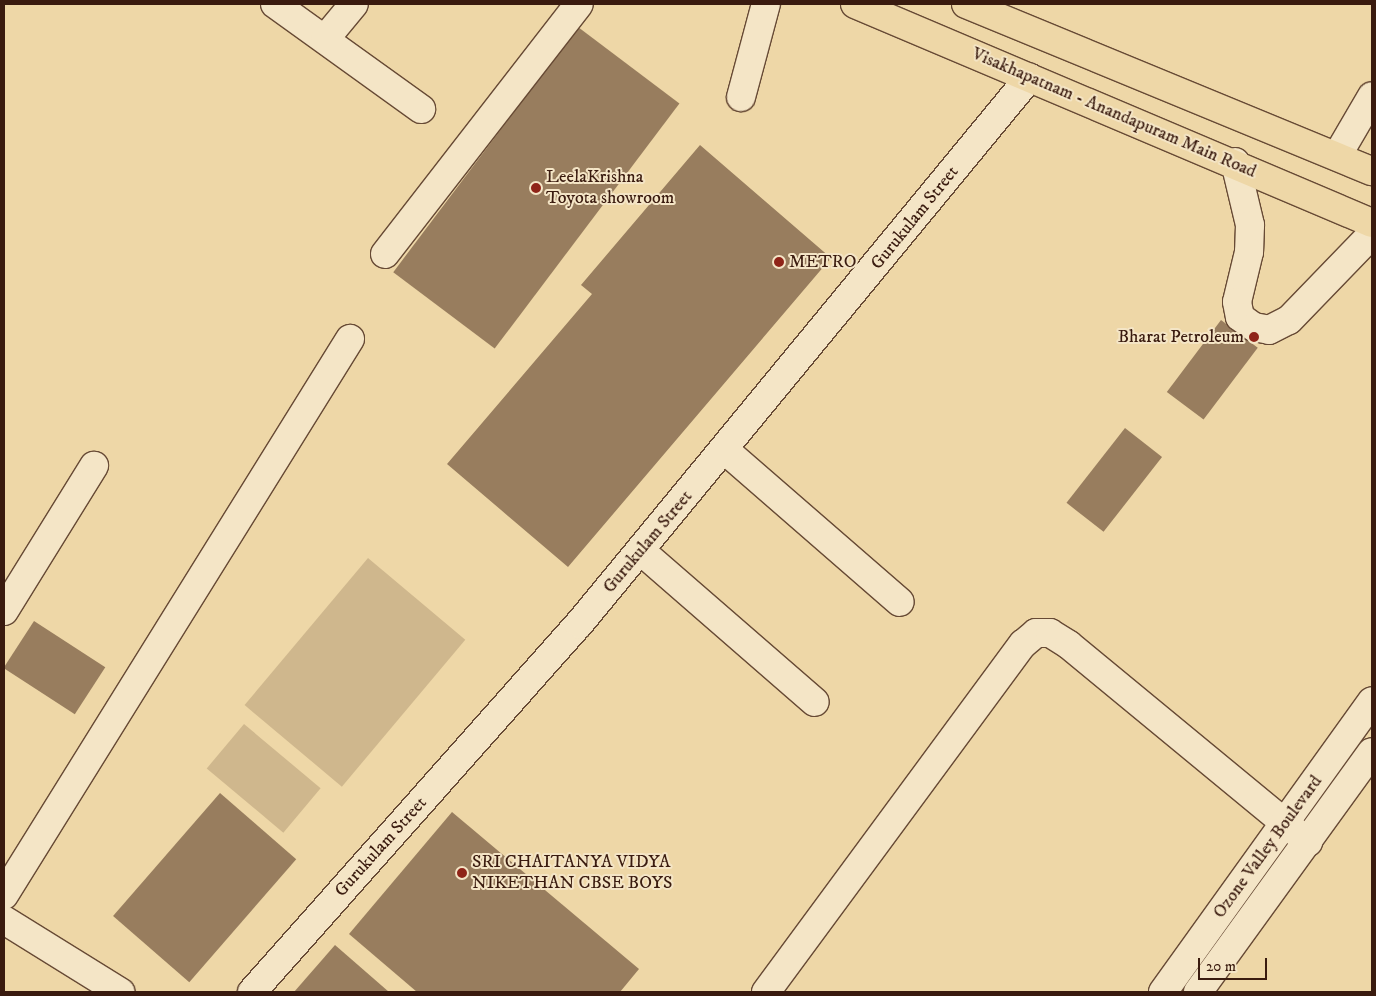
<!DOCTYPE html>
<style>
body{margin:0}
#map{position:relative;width:1376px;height:996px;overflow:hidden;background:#eed7a7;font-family:"IM FELL DW Pica",serif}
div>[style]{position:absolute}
.green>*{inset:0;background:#cfb78d;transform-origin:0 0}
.building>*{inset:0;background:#987d5e;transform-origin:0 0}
.roads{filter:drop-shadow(1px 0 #674a35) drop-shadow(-1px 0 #674a35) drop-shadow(0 1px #674a35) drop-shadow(0 -1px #674a35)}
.minor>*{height:28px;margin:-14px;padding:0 14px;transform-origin:14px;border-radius:14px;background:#f4e5c6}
.major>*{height:28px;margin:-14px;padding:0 14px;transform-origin:14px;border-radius:14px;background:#eed7a7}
.dots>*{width:14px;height:14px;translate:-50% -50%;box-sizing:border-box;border:2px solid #f4e5c6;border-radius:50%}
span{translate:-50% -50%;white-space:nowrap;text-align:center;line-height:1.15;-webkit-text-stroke:4px #f4e5c6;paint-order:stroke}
.street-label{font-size:18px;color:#3a1b0f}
.poi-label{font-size:18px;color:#3a1b0f}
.left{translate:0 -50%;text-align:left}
.right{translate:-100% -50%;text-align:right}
.frame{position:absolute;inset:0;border:5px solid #3a1b0f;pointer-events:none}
.scale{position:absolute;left:1198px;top:958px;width:69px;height:22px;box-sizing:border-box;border:2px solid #3a1b0f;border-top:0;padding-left:6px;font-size:15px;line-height:18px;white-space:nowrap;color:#3a1b0f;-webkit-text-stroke:4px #f4e5c6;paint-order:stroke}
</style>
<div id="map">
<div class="green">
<i style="left:368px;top:558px;width:127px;height:192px;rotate:40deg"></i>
<i style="left:244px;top:724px;width:100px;height:58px;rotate:40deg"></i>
</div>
<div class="building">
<i style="left:578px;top:27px;width:127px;height:307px;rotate:37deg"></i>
<i style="clip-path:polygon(700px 145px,831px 258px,568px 567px,447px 464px,592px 294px,581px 285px)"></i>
<i style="left:1221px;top:320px;width:46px;height:90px;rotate:37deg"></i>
<i style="left:1125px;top:428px;width:47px;height:95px;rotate:38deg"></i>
<i style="left:34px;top:621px;width:85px;height:56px;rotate:33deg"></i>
<i style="left:220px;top:793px;width:101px;height:163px;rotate:41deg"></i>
<i style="clip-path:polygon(452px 812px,639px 969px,620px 992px,417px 992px,349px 934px)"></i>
<i style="clip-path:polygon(335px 945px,389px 992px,294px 992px)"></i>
</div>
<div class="roads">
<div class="minor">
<i style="left:275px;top:4px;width:180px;rotate:35.7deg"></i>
<i style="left:325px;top:39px;width:45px;rotate:-50.4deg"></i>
<i style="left:741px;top:97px;width:96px;rotate:-75deg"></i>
<i style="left:1337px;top:156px;width:69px;rotate:-59.7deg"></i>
<i style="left:1235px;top:162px;width:65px;rotate:76.6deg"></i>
<i style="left:1250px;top:225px;width:27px;rotate:92deg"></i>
<i style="left:1249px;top:252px;width:51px;rotate:103.5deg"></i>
<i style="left:1237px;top:302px;width:15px;rotate:79deg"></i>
<i style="left:1240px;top:317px;width:17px;rotate:36deg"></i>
<i style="left:1254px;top:327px;width:15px;rotate:11deg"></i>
<i style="left:1269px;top:330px;width:22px;rotate:-27deg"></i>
<i style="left:1289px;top:320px;width:120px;rotate:-46deg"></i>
<i style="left:385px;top:254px;width:316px;rotate:-52.2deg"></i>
<i style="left:726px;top:451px;width:230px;rotate:41deg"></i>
<i style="left:641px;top:551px;width:230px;rotate:41deg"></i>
<i style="left:4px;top:611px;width:171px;rotate:-58.2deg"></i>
<i style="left:4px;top:895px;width:655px;rotate:-58.11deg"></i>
<i style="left:4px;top:920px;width:137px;rotate:31.8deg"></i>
<i style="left:252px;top:992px;width:492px;rotate:-48.4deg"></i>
<i style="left:579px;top:624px;width:708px;rotate:-50.51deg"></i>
<i style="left:766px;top:992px;width:433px;rotate:-53.6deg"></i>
<i style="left:1023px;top:644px;width:17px;rotate:-40deg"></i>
<i style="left:1036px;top:633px;width:14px"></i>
<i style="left:1050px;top:633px;width:22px;rotate:32deg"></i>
<i style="left:1069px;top:645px;width:310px;rotate:39.5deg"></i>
<i style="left:1163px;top:992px;width:358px;rotate:-54.3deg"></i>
<i style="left:1198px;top:992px;width:296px;rotate:-54.1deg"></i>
</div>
<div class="major">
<i style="left:855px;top:4px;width:561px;rotate:22.96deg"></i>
<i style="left:966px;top:4px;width:439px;rotate:22.4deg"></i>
</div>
</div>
<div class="dots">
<i style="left:536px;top:188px;background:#8f2418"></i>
<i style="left:779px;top:262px;background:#8f2418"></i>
<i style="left:1254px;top:337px;background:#8f2418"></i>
<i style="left:462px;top:873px;background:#8f2418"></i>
</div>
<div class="street-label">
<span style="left:1114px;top:113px;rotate:23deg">Visakhapatnam - Anandapuram Main Road</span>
<span style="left:915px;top:218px;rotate:-51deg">Gurukulam Street</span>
<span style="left:648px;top:542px;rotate:-50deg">Gurukulam Street</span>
<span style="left:381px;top:847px;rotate:-48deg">Gurukulam Street</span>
<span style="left:1268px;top:847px;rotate:-54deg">Ozone Valley Boulevard</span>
</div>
<div class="poi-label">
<span class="left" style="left:546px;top:188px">LeelaKrishna<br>Toyota showroom</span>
<span class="left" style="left:789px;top:262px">METRO</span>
<span class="right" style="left:1244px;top:337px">Bharat Petroleum</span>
<span class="left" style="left:472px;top:873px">SRI CHAITANYA VIDYA<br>NIKETHAN CBSE BOYS</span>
</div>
<div class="frame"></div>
<div class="scale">20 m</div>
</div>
